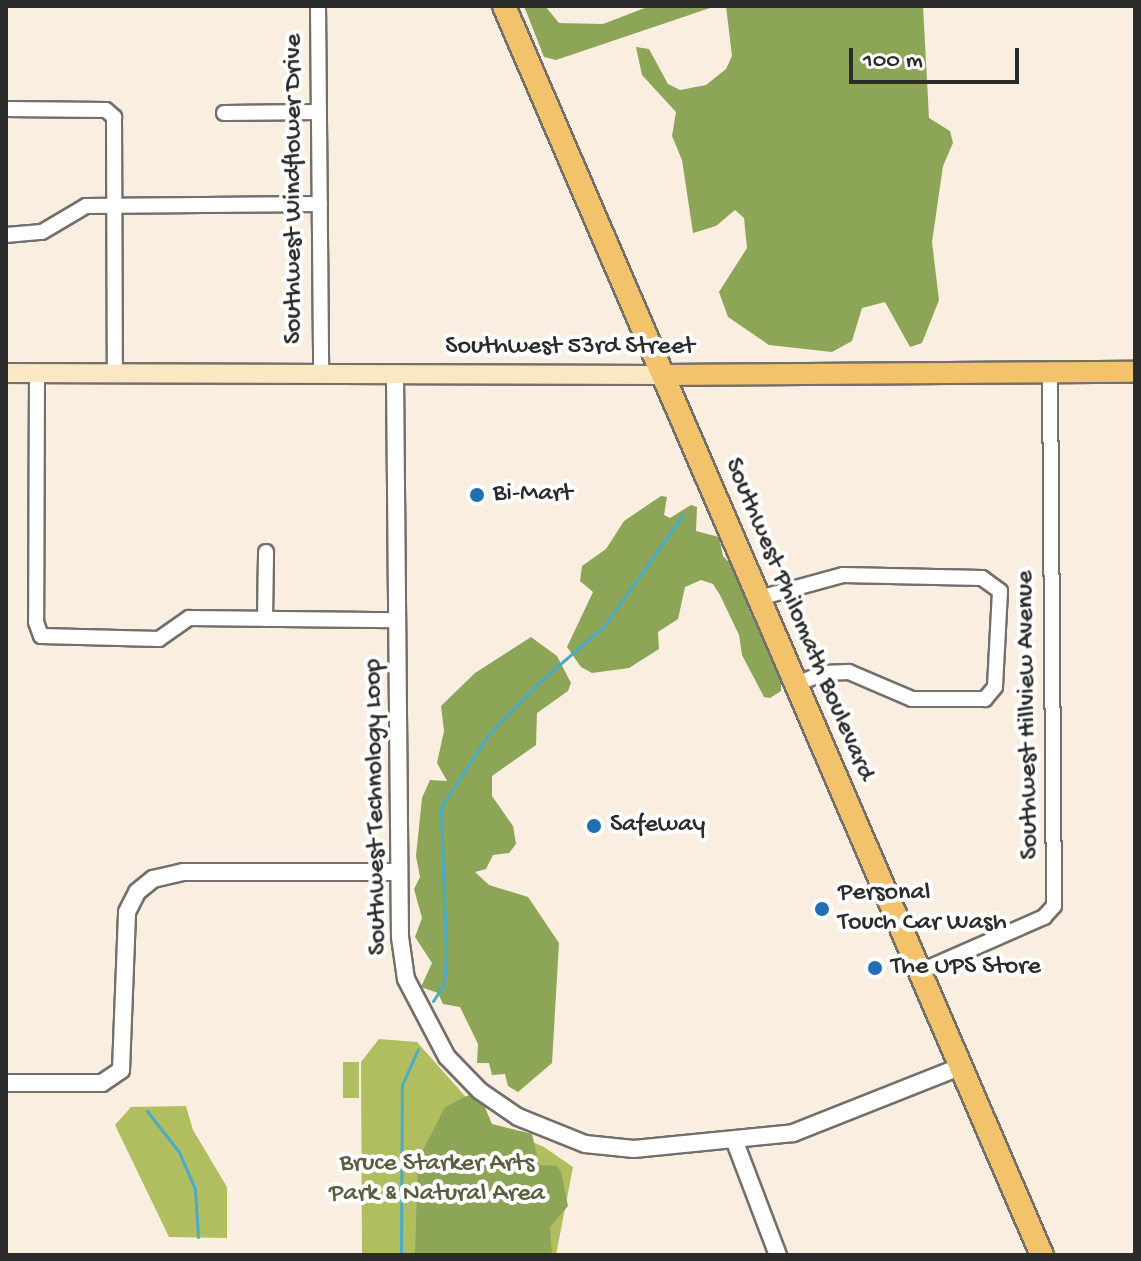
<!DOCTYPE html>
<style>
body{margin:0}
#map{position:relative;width:1141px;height:1261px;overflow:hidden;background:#f9eee0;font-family:"Gochi Hand",sans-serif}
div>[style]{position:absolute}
.green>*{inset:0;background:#b1be60;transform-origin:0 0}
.forest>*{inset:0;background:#8ca556}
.stream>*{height:3px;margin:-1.5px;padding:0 1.5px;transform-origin:1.5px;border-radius:1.5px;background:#48acc8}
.roads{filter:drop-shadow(2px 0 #736f6a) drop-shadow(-2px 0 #736f6a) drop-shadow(0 2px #736f6a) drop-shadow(0 -2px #736f6a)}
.minor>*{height:14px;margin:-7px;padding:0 7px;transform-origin:7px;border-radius:7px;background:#fff}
.tertiary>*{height:16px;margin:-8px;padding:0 8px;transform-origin:8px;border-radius:8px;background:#fff}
.secondary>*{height:18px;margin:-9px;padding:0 9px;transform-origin:9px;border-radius:9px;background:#fae7c3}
.primary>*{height:20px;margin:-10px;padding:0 10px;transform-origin:10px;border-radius:10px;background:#f2c36a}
.trunk>*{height:22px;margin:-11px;padding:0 11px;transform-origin:11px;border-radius:11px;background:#f2c36a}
.dots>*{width:22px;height:22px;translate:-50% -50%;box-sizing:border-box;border:4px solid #fff;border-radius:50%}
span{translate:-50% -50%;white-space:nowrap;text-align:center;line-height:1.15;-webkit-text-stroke:8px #fff;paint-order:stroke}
.street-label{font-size:26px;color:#2b2b2b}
.poi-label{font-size:26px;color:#2b2b2b}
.left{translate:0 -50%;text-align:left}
.park-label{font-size:26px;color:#5a5e3e}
.frame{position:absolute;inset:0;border:8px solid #2b2b2b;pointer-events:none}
.scale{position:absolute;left:849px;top:48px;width:170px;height:36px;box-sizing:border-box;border:4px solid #2b2b2b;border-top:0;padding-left:10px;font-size:24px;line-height:28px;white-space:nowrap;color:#2b2b2b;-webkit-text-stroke:6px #fff;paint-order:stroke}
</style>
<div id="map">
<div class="green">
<i style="clip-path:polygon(379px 1039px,417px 1042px,488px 1122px,544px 1147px,573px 1167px,556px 1255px,362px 1255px,361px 1062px)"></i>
<i style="left:343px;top:1062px;width:16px;height:36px"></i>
<i style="clip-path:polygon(186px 1106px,193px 1130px,227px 1187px,227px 1238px,169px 1237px,115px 1125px,131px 1107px)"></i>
</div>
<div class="forest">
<i style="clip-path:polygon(524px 6px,545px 6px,559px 23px,603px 24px,650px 6px,716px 6px,556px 60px,544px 57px)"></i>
<i style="clip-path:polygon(726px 6px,923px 6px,929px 118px,950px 131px,953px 143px,943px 166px,932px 242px,939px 300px,922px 343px,910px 347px,885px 302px,862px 308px,852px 341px,832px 352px,769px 345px,728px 317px,719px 292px,747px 248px,744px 218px,735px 210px,716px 226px,693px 233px,682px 160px,672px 136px,676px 112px,642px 75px,636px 47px,649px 49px,668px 84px,680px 90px,706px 85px,726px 69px,732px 56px)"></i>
<i style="clip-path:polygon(661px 496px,667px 497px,664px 515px,670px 518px,691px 505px,697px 507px,696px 531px,719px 537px,723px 556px,739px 573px,750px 613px,761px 621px,762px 639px,781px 679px,781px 691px,770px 698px,764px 697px,742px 655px,739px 635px,720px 595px,713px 584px,701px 580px,685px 587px,678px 619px,658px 632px,659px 649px,629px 668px,592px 673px,581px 667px,567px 647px,593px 592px,580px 581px,582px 566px,606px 549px,624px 521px)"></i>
<i style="clip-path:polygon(531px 637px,557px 656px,571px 683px,568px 691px,537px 713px,536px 745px,492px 776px,492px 796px,513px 826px,516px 844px,509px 853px,493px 855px,486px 869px,475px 872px,489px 885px,528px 897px,559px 943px,552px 1063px,518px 1092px,508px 1086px,505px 1074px,492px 1075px,489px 1063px,477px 1063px,478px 1044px,460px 1007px,443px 1004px,438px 993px,421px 987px,432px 963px,415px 937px,422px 918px,414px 889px,420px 877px,416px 856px,422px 798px,430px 780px,447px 781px,437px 763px,444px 731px,441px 706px,475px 673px)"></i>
<i style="clip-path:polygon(469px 1095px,484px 1105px,492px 1124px,532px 1134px,539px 1165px,557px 1166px,561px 1172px,568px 1206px,550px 1227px,552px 1255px,415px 1255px,418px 1160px,445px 1107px)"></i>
</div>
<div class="stream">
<i style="left:433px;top:1001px;width:20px;rotate:-57deg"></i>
<i style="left:444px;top:984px;width:31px;rotate:-86deg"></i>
<i style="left:446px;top:953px;width:146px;rotate:-92deg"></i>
<i style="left:441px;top:807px;width:86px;rotate:-56.9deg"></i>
<i style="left:488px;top:735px;width:71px;rotate:-46.1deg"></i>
<i style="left:537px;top:684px;width:90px;rotate:-40.9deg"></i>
<i style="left:605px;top:625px;width:135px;rotate:-54.7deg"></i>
<i style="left:147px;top:1111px;width:52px;rotate:52deg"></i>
<i style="left:179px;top:1152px;width:40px;rotate:66.6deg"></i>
<i style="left:195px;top:1189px;width:48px;rotate:86.4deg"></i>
<i style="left:401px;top:1255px;width:170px;rotate:-89.7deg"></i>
<i style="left:402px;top:1085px;width:39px;rotate:-66deg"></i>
</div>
<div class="roads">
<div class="minor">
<i style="left:318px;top:6px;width:367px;rotate:89.5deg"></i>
<i style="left:6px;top:109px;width:100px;rotate:0.6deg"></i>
<i style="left:106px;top:110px;width:11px;rotate:41deg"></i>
<i style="left:114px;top:117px;width:256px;rotate:89.8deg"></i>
<i style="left:224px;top:113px;width:95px;rotate:-0.6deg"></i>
<i style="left:6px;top:235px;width:36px;rotate:-5deg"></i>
<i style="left:42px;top:232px;width:51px;rotate:-30.6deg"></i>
<i style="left:86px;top:206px;width:234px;rotate:-0.5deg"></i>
<i style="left:37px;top:373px;width:249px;rotate:90.2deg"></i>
<i style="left:36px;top:622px;width:15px;rotate:70deg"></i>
<i style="left:41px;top:636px;width:118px;rotate:1.5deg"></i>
<i style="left:159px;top:639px;width:37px;rotate:-35deg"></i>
<i style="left:189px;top:618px;width:208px;rotate:0.6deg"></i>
<i style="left:759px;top:598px;width:87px;rotate:-15.3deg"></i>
<i style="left:843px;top:575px;width:139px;rotate:1.2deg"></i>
<i style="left:982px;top:578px;width:22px;rotate:36deg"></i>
<i style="left:1000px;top:591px;width:96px;rotate:93deg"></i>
<i style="left:995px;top:687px;width:16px;rotate:130deg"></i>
<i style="left:985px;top:699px;width:73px;rotate:180deg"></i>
<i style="left:912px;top:699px;width:69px;rotate:-156.8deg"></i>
<i style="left:849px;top:672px;width:26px;rotate:178deg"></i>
<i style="left:823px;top:673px;width:30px;rotate:157deg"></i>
<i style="left:265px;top:619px;width:67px;rotate:-89.1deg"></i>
<i style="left:919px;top:972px;width:137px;rotate:-23.7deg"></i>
<i style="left:1044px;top:917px;width:15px;rotate:-48deg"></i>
<i style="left:1054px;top:906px;width:534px;rotate:-90.43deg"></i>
</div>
<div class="tertiary">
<i style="left:395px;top:375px;width:562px;rotate:89.49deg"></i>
<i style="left:400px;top:937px;width:42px;rotate:81.9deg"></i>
<i style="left:406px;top:979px;width:88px;rotate:62.3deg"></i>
<i style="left:447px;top:1057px;width:47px;rotate:45.9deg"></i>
<i style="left:480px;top:1091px;width:46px;rotate:34.4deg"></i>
<i style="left:518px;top:1117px;width:72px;rotate:21.9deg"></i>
<i style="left:585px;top:1144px;width:49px;rotate:5.8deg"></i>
<i style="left:634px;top:1149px;width:160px;rotate:-5.7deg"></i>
<i style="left:793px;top:1133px;width:180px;rotate:-21.6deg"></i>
<i style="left:6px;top:1083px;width:96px"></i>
<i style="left:102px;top:1083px;width:23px;rotate:-34deg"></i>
<i style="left:121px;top:1070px;width:158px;rotate:-87.8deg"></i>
<i style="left:127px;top:912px;width:22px;rotate:-63deg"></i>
<i style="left:137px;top:892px;width:21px;rotate:-39deg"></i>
<i style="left:153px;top:879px;width:31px;rotate:-13deg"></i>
<i style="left:183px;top:872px;width:216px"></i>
<i style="left:735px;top:1142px;width:121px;rotate:69.2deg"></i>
</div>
<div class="secondary">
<i style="left:6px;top:373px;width:657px;rotate:0.17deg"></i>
</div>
<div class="primary">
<i style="left:663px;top:375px;width:472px;rotate:-0.4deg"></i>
</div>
<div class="trunk">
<i style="left:504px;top:6px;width:1360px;rotate:66.7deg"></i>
</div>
</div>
<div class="dots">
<i style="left:477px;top:495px;background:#1f6fb2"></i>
<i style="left:594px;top:826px;background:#1f6fb2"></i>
<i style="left:822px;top:909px;background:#1f6fb2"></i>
<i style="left:875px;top:968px;background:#1f6fb2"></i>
</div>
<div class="street-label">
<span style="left:295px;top:189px;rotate:-90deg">Southwest Windflower Drive</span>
<span style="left:570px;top:348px">Southwest 53rd Street</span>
<span style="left:798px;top:620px;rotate:67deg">Southwest Philomath Boulevard</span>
<span style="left:1029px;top:715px;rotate:-91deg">Southwest Hillview Avenue</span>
<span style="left:377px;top:807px;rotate:-91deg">Southwest Technology Loop</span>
</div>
<div class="poi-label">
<span class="left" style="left:493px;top:495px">Bi-Mart</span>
<span class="left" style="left:610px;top:826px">Safeway</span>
<span class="left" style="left:838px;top:909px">Personal<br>Touch Car Wash</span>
<span class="left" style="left:891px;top:968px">The UPS Store</span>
</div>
<div class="park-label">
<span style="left:437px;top:1180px">Bruce Starker Arts<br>Park &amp; Natural Area</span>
</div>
<div class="frame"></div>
<div class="scale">100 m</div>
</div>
